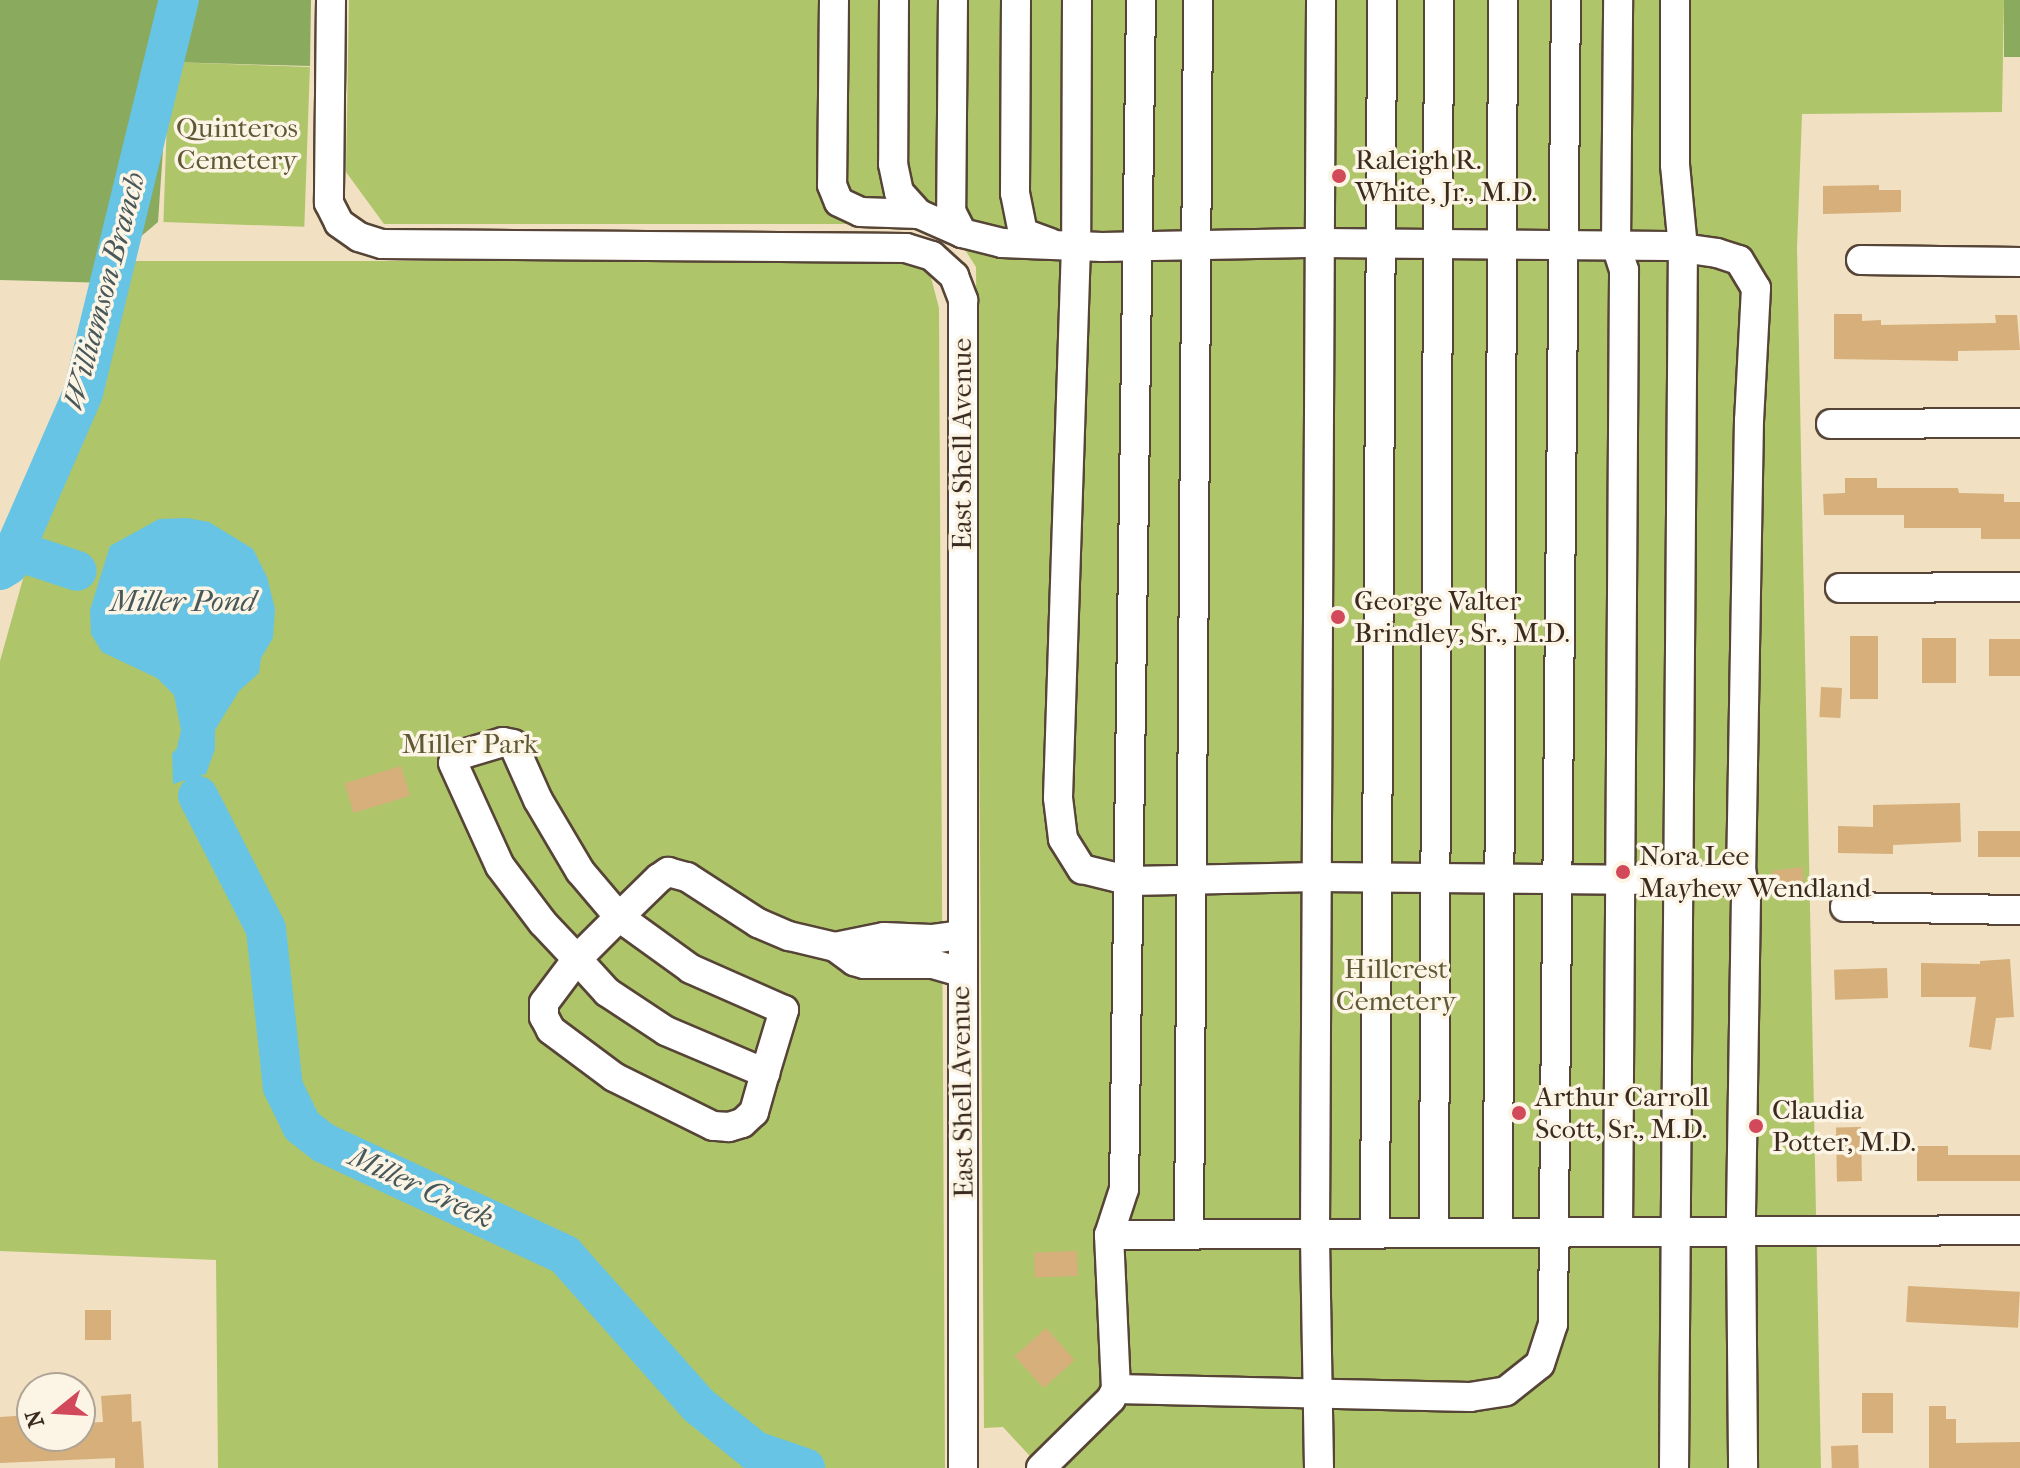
<!DOCTYPE html>
<style>
body{margin:0}
#map{position:relative;width:2020px;height:1468px;overflow:hidden;background:#f1e0c1;font-family:"IM FELL French Canon",serif}
div>[style]{position:absolute}
.green>*{inset:0;background:#aec56a;transform-origin:0 0}
.forest>*{inset:0;background:#8aaa5e;transform-origin:0 0}
.water>*{inset:0;background:#67c4e5}
.river>*{height:40px;margin:-20px;padding:0 20px;transform-origin:20px;border-radius:20px;background:#67c4e5}
.building>*{inset:0;background:#d6af7b;transform-origin:0 0}
.roads{filter:drop-shadow(2px 0 #564536) drop-shadow(-2px 0 #564536) drop-shadow(0 2px #564536) drop-shadow(0 -2px #564536)}
.minor>*{height:28px;margin:-14px;padding:0 14px;transform-origin:14px;border-radius:14px;background:#fff}
.dots>*{width:22px;height:22px;translate:-50% -50%;box-sizing:border-box;border:4px solid #fcf5e5;border-radius:50%}
span{translate:-50% -50%;white-space:nowrap;text-align:center;line-height:1.15;-webkit-text-stroke:7px #fcf5e5;paint-order:stroke}
.park-label{font-size:28px;color:#5e5835}
.poi-label{font-size:28px;color:#3b2a1e}
.left{translate:0 -50%;text-align:left}
.street-label{font-size:28px;color:#3b2a1e}
.water-label{font-size:30px;color:#48585a;font-style:italic}
.north{position:absolute;left:16px;top:1372px;width:80px;height:80px;box-sizing:border-box;background:#fcf5e5;border:2px solid #afa495;border-radius:50%;rotate:252deg;font-size:22px;font-weight:700;line-height:32px;text-align:center;color:#3b2a1e}
.north::after{content:'';display:block;margin:auto;width:28px;height:36px;background:#d1495b;clip-path:polygon(50% 0,100% 100%,50% 72%,0 100%)}
</style>
<div id="map">
<div class="green">
<i style="clip-path:polygon(349px 0,2004px 0,2002px 112px,1802px 114px,1797px 248px,1821px 1468px,1041px 1468px,1003px 1427px,984px 1428px,976px 267px,960px 242px,906px 224px,384px 224px,346px 172px)"></i>
<i style="left:169px;top:62px;width:141px;height:160px;rotate:2deg"></i>
<i style="clip-path:polygon(112px 261px,902px 261px,929px 270px,939px 308px,945px 1468px,218px 1468px,216px 1260px,0 1251px,0 661px)"></i>
</div>
<div class="forest">
<i style="clip-path:polygon(0 0,311px 0,310px 66px,169px 62px,158px 222px,112px 261px,110px 283px,0 280px)"></i>
<i style="left:2004px;top:0;width:16px;height:57px"></i>
</div>
<div class="water">
<i style="clip-path:polygon(187px 518px,209px 522px,253px 549px,267px 577px,275px 609px,273px 638px,261px 658px,259px 673px,239px 691px,215px 730px,215px 749px,206px 774px,173px 784px,172px 754px,177px 748px,181px 730px,174px 695px,157px 678px,102px 652px,91px 634px,90px 610px,110px 546px,159px 519px)"></i>
</div>
<div class="river">
<i style="left:14px;top:550px;width:66px;rotate:18.4deg"></i>
<i style="left:0;top:570px;width:9px;rotate:-32deg"></i>
<i style="left:8px;top:565px;width:188px;rotate:-66.4deg"></i>
<i style="left:83px;top:393px;width:405px;rotate:-76.3deg"></i>
<i style="left:198px;top:796px;width:149px;rotate:62.9deg"></i>
<i style="left:266px;top:929px;width:159px;rotate:83.9deg"></i>
<i style="left:283px;top:1087px;width:43px;rotate:64deg"></i>
<i style="left:302px;top:1126px;width:28px;rotate:38deg"></i>
<i style="left:324px;top:1143px;width:266px;rotate:24.9deg"></i>
<i style="left:565px;top:1255px;width:200px;rotate:48.4deg"></i>
<i style="left:698px;top:1405px;width:73px;rotate:38.9deg"></i>
<i style="left:755px;top:1451px;width:53px;rotate:18.8deg"></i>
</div>
<div class="building">
<i style="clip-path:polygon(1879px 185px,1879px 190px,1901px 190px,1901px 212px,1823px 214px,1823px 186px)"></i>
<i style="clip-path:polygon(1834px 314px,1862px 314px,1862px 321px,1881px 320px,1881px 325px,1996px 323px,1995px 315px,2017px 315px,2020px 350px,1958px 351px,1958px 361px,1834px 359px)"></i>
<i style="clip-path:polygon(1845px 478px,1877px 478px,1877px 488px,1958px 488px,1959px 493px,2004px 494px,2004px 502px,2020px 502px,2020px 539px,1981px 539px,1981px 528px,1904px 528px,1904px 515px,1824px 515px,1823px 494px,1845px 493px)"></i>
<i style="left:1850px;top:636px;width:28px;height:63px"></i>
<i style="left:1922px;top:638px;width:34px;height:45px"></i>
<i style="left:2020px;top:639px;width:37px;height:31px;rotate:90deg"></i>
<i style="left:1821px;top:687px;width:21px;height:30px;rotate:3deg"></i>
<i style="left:401px;top:766px;width:31px;height:59px;rotate:73deg"></i>
<i style="clip-path:polygon(1960px 803px,1961px 842px,1893px 845px,1893px 854px,1838px 853px,1838px 826px,1873px 827px,1873px 805px)"></i>
<i style="left:1978px;top:831px;width:42px;height:26px"></i>
<i style="left:1802px;top:867px;width:26px;height:30px;rotate:83deg"></i>
<i style="clip-path:polygon(2010px 959px,2014px 1017px,1996px 1018px,1991px 1050px,1969px 1047px,1976px 997px,1921px 997px,1921px 963px,1980px 964px,1980px 961px)"></i>
<i style="left:1887px;top:968px;width:30px;height:53px;rotate:88deg"></i>
<i style="left:1861px;top:1127px;width:54px;height:25px;rotate:89deg"></i>
<i style="clip-path:polygon(1917px 1146px,1948px 1146px,1948px 1155px,2020px 1155px,2020px 1181px,1917px 1181px)"></i>
<i style="left:1077px;top:1251px;width:25px;height:43px;rotate:88deg"></i>
<i style="left:1908px;top:1286px;width:112px;height:36px;rotate:3deg"></i>
<i style="left:85px;top:1310px;width:26px;height:30px"></i>
<i style="left:1046px;top:1328px;width:43px;height:42px;rotate:48deg"></i>
<i style="left:1862px;top:1393px;width:31px;height:40px"></i>
<i style="clip-path:polygon(131px 1394px,132px 1422px,141px 1421px,144px 1468px,115px 1468px,115px 1458px,0 1463px,0 1417px,32px 1415px,32px 1436px,83px 1436px,82px 1423px,103px 1422px,101px 1396px)"></i>
<i style="clip-path:polygon(1929px 1406px,1946px 1406px,1946px 1419px,1956px 1419px,1956px 1443px,2020px 1442px,2020px 1468px,1929px 1468px)"></i>
<i style="left:1858px;top:1445px;width:23px;height:27px;rotate:88deg"></i>
</div>
<div class="roads">
<div class="minor">
<i style="left:331px;top:0;width:203px;rotate:90.6deg"></i>
<i style="left:329px;top:203px;width:22px;rotate:63deg"></i>
<i style="left:339px;top:223px;width:24px;rotate:35deg"></i>
<i style="left:359px;top:237px;width:24px;rotate:17deg"></i>
<i style="left:382px;top:244px;width:524px;rotate:0.44deg"></i>
<i style="left:906px;top:248px;width:27px;rotate:17deg"></i>
<i style="left:932px;top:256px;width:30px;rotate:42deg"></i>
<i style="left:954px;top:276px;width:26px;rotate:69deg"></i>
<i style="left:963px;top:300px;width:1168px;rotate:90deg"></i>
<i style="left:834px;top:0;width:185px;rotate:90.6deg"></i>
<i style="left:832px;top:185px;width:18px;rotate:68deg"></i>
<i style="left:839px;top:202px;width:23px;rotate:25deg"></i>
<i style="left:860px;top:212px;width:59px;rotate:1.9deg"></i>
<i style="left:919px;top:214px;width:47px;rotate:23.8deg"></i>
<i style="left:962px;top:233px;width:41px;rotate:14deg"></i>
<i style="left:1002px;top:243px;width:100px;rotate:2.3deg"></i>
<i style="left:1102px;top:247px;width:218px;rotate:-1.1deg"></i>
<i style="left:1320px;top:243px;width:348px;rotate:0.5deg"></i>
<i style="left:1668px;top:246px;width:49px;rotate:8.1deg"></i>
<i style="left:1717px;top:253px;width:23px;rotate:18deg"></i>
<i style="left:1739px;top:260px;width:33px;rotate:59deg"></i>
<i style="left:1756px;top:288px;width:132px;rotate:93deg"></i>
<i style="left:1749px;top:420px;width:449px;rotate:91deg"></i>
<i style="left:1741px;top:869px;width:27px;rotate:80deg"></i>
<i style="left:1746px;top:896px;width:334px;rotate:90.9deg"></i>
<i style="left:1741px;top:1230px;width:238px;rotate:89.5deg"></i>
<i style="left:894px;top:0;width:164px;rotate:90.3deg"></i>
<i style="left:893px;top:164px;width:29px;rotate:78deg"></i>
<i style="left:899px;top:192px;width:30px;rotate:48deg"></i>
<i style="left:953px;top:0;width:211px;rotate:90.5deg"></i>
<i style="left:951px;top:211px;width:25px;rotate:63deg"></i>
<i style="left:1016px;top:0;width:193px;rotate:90.3deg"></i>
<i style="left:1015px;top:193px;width:41px;rotate:78.7deg"></i>
<i style="left:1023px;top:233px;width:29px;rotate:20deg"></i>
<i style="left:1077px;top:0;width:246px;rotate:90.2deg"></i>
<i style="left:1076px;top:246px;width:552px;rotate:91.87deg"></i>
<i style="left:1058px;top:798px;width:41px;rotate:83deg"></i>
<i style="left:1063px;top:839px;width:36px;rotate:58deg"></i>
<i style="left:1082px;top:869px;width:50px;rotate:13.8deg"></i>
<i style="left:1131px;top:881px;width:186px;rotate:-1.2deg"></i>
<i style="left:1317px;top:877px;width:426px;rotate:0.5deg"></i>
<i style="left:1861px;top:260px;width:159px;rotate:0.7deg"></i>
<i style="left:1831px;top:424px;width:189px;rotate:-0.3deg"></i>
<i style="left:1840px;top:588px;width:180px;rotate:-0.3deg"></i>
<i style="left:1845px;top:907px;width:175px;rotate:1deg"></i>
<i style="left:961px;top:935px;width:30px;rotate:172deg"></i>
<i style="left:931px;top:939px;width:47px;rotate:-177.6deg"></i>
<i style="left:884px;top:937px;width:50px;rotate:168.5deg"></i>
<i style="left:835px;top:947px;width:24px;rotate:36deg"></i>
<i style="left:854px;top:961px;width:10px;rotate:17deg"></i>
<i style="left:864px;top:964px;width:69px"></i>
<i style="left:933px;top:964px;width:29px;rotate:16deg"></i>
<i style="left:765px;top:1073px;width:41px;rotate:105.8deg"></i>
<i style="left:754px;top:1112px;width:16px;rotate:137deg"></i>
<i style="left:742px;top:1123px;width:14px;rotate:163deg"></i>
<i style="left:729px;top:1127px;width:16px;rotate:-176deg"></i>
<i style="left:713px;top:1126px;width:110px;rotate:-153.7deg"></i>
<i style="left:614px;top:1077px;width:79px;rotate:-143.3deg"></i>
<i style="left:551px;top:1030px;width:15px;rotate:-118deg"></i>
<i style="left:544px;top:1017px;width:14px;rotate:-90deg"></i>
<i style="left:544px;top:1003px;width:55px;rotate:-53.1deg"></i>
<i style="left:577px;top:959px;width:45px;rotate:47.7deg"></i>
<i style="left:607px;top:992px;width:71px;rotate:33.5deg"></i>
<i style="left:666px;top:1031px;width:108px;rotate:23deg"></i>
<i style="left:765px;top:1073px;width:66px;rotate:-73.2deg"></i>
<i style="left:784px;top:1010px;width:102px;rotate:-156.2deg"></i>
<i style="left:691px;top:969px;width:89px;rotate:-144.2deg"></i>
<i style="left:619px;top:917px;width:60px;rotate:-130.3deg"></i>
<i style="left:580px;top:871px;width:82px;rotate:-120.6deg"></i>
<i style="left:538px;top:800px;width:61px;rotate:-114.1deg"></i>
<i style="left:513px;top:744px;width:10px;rotate:-169deg"></i>
<i style="left:503px;top:742px;width:42px;rotate:163.3deg"></i>
<i style="left:463px;top:754px;width:13px;rotate:138deg"></i>
<i style="left:453px;top:763px;width:113px;rotate:65.5deg"></i>
<i style="left:500px;top:866px;width:71px;rotate:53deg"></i>
<i style="left:543px;top:923px;width:50px;rotate:46.6deg"></i>
<i style="left:577px;top:959px;width:59px;rotate:-45deg"></i>
<i style="left:619px;top:917px;width:56px;rotate:-44.3deg"></i>
<i style="left:659px;top:878px;width:11px;rotate:-34deg"></i>
<i style="left:668px;top:872px;width:20px;rotate:15deg"></i>
<i style="left:687px;top:877px;width:85px;rotate:32.9deg"></i>
<i style="left:758px;top:923px;width:34px;rotate:23deg"></i>
<i style="left:789px;top:936px;width:47px;rotate:13.4deg"></i>
<i style="left:1375px;top:1231px;width:1231px;rotate:-89.67deg"></i>
<i style="left:1434px;top:1231px;width:1231px;rotate:-89.77deg"></i>
<i style="left:1498px;top:1231px;width:1231px;rotate:-89.77deg"></i>
<i style="left:1618px;top:1231px;width:961px;rotate:-89.64deg"></i>
<i style="left:1624px;top:270px;width:25px;rotate:-108deg"></i>
<i style="left:1616px;top:246px;width:246px;rotate:-89.5deg"></i>
<i style="left:1189px;top:1233px;width:1233px;rotate:-89.58deg"></i>
<i style="left:1109px;top:1235px;width:911px;rotate:-0.31deg"></i>
<i style="left:1116px;top:1389px;width:354px;rotate:1.3deg"></i>
<i style="left:1470px;top:1397px;width:36px;rotate:-9deg"></i>
<i style="left:1506px;top:1391px;width:43px;rotate:-38.5deg"></i>
<i style="left:1540px;top:1364px;width:42px;rotate:-72deg"></i>
<i style="left:1553px;top:1324px;width:1324px;rotate:-89.44deg"></i>
<i style="left:1041px;top:1468px;width:98px;rotate:-44.6deg"></i>
<i style="left:1111px;top:1399px;width:11px;rotate:-63deg"></i>
<i style="left:1116px;top:1389px;width:154px;rotate:-92.6deg"></i>
<i style="left:1109px;top:1235px;width:48px;rotate:-71.9deg"></i>
<i style="left:1124px;top:1189px;width:1189px;rotate:-89.18deg"></i>
<i style="left:1319px;top:1468px;width:236px;rotate:-91deg"></i>
<i style="left:1315px;top:1232px;width:1232px;rotate:-89.72deg"></i>
<i style="left:1674px;top:1468px;width:1220px;rotate:-89.58deg"></i>
<i style="left:1683px;top:248px;width:83px;rotate:-95.5deg"></i>
<i style="left:1675px;top:165px;width:165px;rotate:-90deg"></i>
</div>
</div>
<div class="dots">
<i style="left:1339px;top:176px;background:#d1495b"></i>
<i style="left:1338px;top:617px;background:#d1495b"></i>
<i style="left:1623px;top:872px;background:#d1495b"></i>
<i style="left:1519px;top:1113px;background:#d1495b"></i>
<i style="left:1756px;top:1126px;background:#d1495b"></i>
</div>
<div class="park-label">
<span style="left:237px;top:144px">Quinteros<br>Cemetery</span>
<span style="left:470px;top:744px">Miller Park</span>
<span style="left:1396px;top:985px">Hillcrest<br>Cemetery</span>
</div>
<div class="poi-label">
<span class="left" style="left:1355px;top:176px">Raleigh R.<br>White, Jr., M.D.</span>
<span class="left" style="left:1354px;top:617px">George Valter<br>Brindley, Sr., M.D.</span>
<span class="left" style="left:1639px;top:872px">Nora Lee<br>Mayhew Wendland</span>
<span class="left" style="left:1535px;top:1113px">Arthur Carroll<br>Scott, Sr., M.D.</span>
<span class="left" style="left:1772px;top:1126px">Claudia<br>Potter, M.D.</span>
</div>
<div class="street-label">
<span style="left:962px;top:444px;rotate:-90deg">East Shell Avenue</span>
<span style="left:962px;top:1092px;rotate:-91deg">East Shell Avenue</span>
</div>
<div class="water-label">
<span style="left:105px;top:291px;rotate:-75deg">Williamson Branch</span>
<span style="left:183px;top:602px">Miller Pond</span>
<span style="left:421px;top:1188px;rotate:25deg">Miller Creek</span>
</div>
<div class="north">N</div>
</div>
